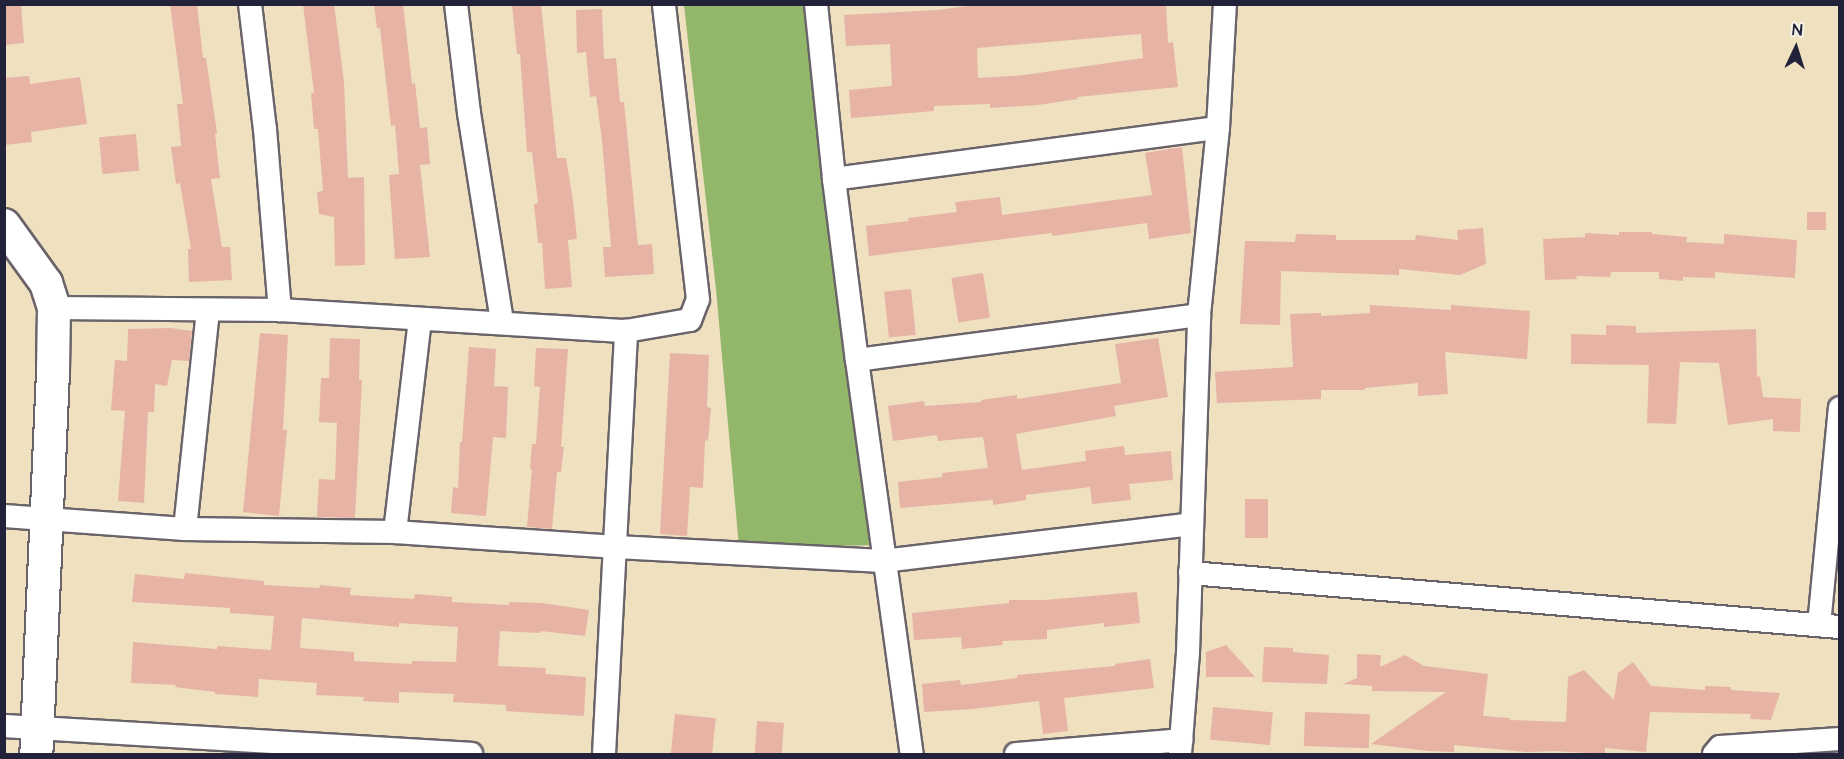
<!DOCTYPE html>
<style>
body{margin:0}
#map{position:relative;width:1844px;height:759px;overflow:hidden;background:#efe0c0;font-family:"Architects Daughter",sans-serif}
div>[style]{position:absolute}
.forest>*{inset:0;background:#92b66a}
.building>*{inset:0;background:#e7b3a5;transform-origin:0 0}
.roads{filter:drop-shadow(2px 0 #6a646a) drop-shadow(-2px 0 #6a646a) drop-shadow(0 2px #6a646a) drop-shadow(0 -2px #6a646a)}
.street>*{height:22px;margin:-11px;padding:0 11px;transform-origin:11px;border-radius:11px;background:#fff}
.secondary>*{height:32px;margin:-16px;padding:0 16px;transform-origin:16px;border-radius:16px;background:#fff}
span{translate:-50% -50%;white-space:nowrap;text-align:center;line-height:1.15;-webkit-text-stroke:6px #f7f3e8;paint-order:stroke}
.frame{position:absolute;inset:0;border:6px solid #22223b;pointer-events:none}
.north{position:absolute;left:1766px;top:18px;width:60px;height:60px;-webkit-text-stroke:4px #f7f3e8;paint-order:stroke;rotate:4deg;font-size:16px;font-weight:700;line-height:24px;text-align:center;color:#22223b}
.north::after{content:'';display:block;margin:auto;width:21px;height:27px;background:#22223b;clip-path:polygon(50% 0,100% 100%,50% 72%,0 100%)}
</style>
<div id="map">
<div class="forest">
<i style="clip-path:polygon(684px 5px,819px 5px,886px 545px,739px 547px,716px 289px)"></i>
</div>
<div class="building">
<i style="clip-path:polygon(170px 4px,197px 4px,203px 58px,206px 58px,217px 133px,215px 134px,220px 178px,211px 179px,222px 247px,230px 247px,232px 280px,189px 282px,188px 249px,191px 249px,180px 183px,176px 184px,171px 147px,181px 146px,177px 104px,183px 104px)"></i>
<i style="clip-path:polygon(303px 4px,334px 4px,344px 82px,348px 178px,364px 177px,365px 265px,335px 266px,334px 217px,319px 214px,317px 192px,323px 191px,318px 129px,314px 129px,311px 93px,314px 93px)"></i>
<i style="clip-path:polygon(374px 4px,403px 4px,412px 84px,415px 83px,420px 128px,427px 127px,430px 164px,420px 165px,430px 257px,395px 259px,389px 175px,399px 174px,395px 125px,391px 126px,380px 28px,377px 28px)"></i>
<i style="clip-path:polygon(512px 4px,541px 4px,557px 158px,566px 158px,573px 200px,577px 239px,568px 240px,572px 287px,545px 289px,542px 243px,538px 243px,534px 204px,538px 203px,532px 152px,527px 152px,520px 54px,517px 54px)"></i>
<i style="clip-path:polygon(evenodd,982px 4px,1166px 4px,1168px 43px,1173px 42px,1178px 87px,1077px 97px,1078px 99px,1038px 105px,990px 108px,990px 104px,934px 106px,934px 111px,851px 118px,849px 90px,892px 86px,890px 44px,846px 46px,844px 15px,937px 10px,982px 4px,1141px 34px,1143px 58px,1024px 75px,978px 78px,977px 48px,1141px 34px)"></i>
<i style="clip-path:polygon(21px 5px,24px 43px,4px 45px,4px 6px)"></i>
<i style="clip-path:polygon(602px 9px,604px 59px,616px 58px,620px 102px,624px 102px,638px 245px,652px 244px,654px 274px,605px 277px,603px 247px,611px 247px,602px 140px,596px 96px,590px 97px,586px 52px,577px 53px,576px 10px)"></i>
<i style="clip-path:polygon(29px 76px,30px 84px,80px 77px,87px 124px,31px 132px,32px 142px,4px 145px,4px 78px)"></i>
<i style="left:136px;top:134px;width:37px;height:37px;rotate:85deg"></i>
<i style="clip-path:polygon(1182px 147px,1191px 233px,1149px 239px,1147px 223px,1052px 236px,1052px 233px,869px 256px,866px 226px,909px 221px,908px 218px,957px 212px,955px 202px,1000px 197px,1002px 215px,1152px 195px,1145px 153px)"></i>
<i style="left:1807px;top:212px;width:19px;height:18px"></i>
<i style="clip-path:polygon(1483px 228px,1486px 264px,1460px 275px,1399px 269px,1399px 275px,1281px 271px,1280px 325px,1240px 324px,1245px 241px,1295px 242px,1296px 234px,1336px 235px,1336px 240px,1415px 240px,1416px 235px,1458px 240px,1457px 230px)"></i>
<i style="clip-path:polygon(1619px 232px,1652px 232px,1652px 234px,1687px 237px,1686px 242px,1724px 244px,1724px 234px,1797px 240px,1795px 278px,1715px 272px,1715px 278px,1683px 277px,1683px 281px,1659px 279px,1659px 272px,1611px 272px,1610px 277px,1576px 276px,1577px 279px,1545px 280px,1543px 239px,1585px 237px,1585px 233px,1619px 235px)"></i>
<i style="left:983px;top:273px;width:45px;height:32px;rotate:81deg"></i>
<i style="left:911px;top:289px;width:46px;height:27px;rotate:84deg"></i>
<i style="clip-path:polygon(1370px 305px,1451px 310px,1451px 305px,1530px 311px,1527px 359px,1445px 352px,1448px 394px,1418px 396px,1418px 383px,1365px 388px,1365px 390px,1321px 390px,1321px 399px,1217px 403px,1215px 372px,1293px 367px,1290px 314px,1321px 313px,1321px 316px,1370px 313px)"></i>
<i style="clip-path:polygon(1606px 325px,1636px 326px,1636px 333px,1756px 329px,1757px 377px,1760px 376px,1763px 397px,1801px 399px,1800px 432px,1773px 431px,1773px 419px,1728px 425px,1719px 363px,1680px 362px,1676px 424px,1647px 423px,1649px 365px,1571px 364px,1571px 334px,1606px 335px)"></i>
<i style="clip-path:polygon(171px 328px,192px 331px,189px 361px,172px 360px,167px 386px,155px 384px,154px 412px,148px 412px,144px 503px,118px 501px,125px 411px,111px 410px,115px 360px,127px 361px,128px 329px)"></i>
<i style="clip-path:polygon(260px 333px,288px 335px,283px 430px,287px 430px,279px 516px,243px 512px)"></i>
<i style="clip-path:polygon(330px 338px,360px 339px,359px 380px,362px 380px,355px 518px,317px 517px,319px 479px,335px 480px,337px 423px,319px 422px,321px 378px,329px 378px)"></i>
<i style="clip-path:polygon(1158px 338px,1168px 397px,1114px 406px,1116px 416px,1016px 434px,1022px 470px,1086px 461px,1085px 451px,1124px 446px,1125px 455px,1171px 451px,1173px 480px,1129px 484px,1131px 500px,1092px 504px,1090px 487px,1026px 495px,1026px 500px,993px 505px,993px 500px,900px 508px,898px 482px,942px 477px,942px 473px,988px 468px,983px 437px,938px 441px,937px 435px,893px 441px,888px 406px,924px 401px,925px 406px,981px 402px,981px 400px,1017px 395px,1017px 399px,1121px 383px,1115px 344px)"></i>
<i style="clip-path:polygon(469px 347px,496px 349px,494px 386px,508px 387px,506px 438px,493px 437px,486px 516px,451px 513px,453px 487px,458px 488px,460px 442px,462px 442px)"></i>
<i style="clip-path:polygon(536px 348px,568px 349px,561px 447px,564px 447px,561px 472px,557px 472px,552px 529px,527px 527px,532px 469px,530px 469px,532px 444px,536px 444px,540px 387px,534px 386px)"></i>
<i style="clip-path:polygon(670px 353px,709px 355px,707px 407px,711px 408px,708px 441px,705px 440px,703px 488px,690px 487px,687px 536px,660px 534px)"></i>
<i style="left:1245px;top:499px;width:23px;height:39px"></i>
<i style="clip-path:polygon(evenodd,185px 573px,264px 581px,264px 585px,319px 588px,320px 585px,351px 588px,350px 595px,414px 599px,415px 594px,452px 597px,452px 602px,509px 605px,509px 602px,542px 603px,589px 610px,585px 636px,541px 631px,540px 633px,500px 631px,498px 666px,546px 668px,545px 674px,586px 677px,584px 716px,506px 711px,506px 705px,453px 702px,454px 694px,399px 692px,399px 703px,363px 701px,364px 697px,316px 695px,317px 683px,259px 679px,258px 697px,215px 694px,215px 692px,175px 687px,176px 685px,131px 683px,133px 642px,217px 649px,217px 646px,271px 650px,274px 616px,230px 613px,230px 608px,132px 602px,135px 574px,184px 579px,185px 573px,302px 618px,399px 627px,399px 623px,458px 627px,456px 662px,412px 661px,412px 664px,354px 661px,354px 652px,300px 648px,302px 618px)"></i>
<i style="clip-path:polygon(1137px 592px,1140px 623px,1104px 627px,1104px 623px,1047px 630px,1047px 639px,1002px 641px,1003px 645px,962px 649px,961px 637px,914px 640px,912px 613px,1009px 603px,1009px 600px,1045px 600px)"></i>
<i style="clip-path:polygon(1226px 645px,1255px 677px,1206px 677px,1206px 652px)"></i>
<i style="clip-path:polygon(1264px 647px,1293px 648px,1293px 652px,1329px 655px,1327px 684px,1262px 682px)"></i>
<i style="clip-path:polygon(1357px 654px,1381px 655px,1380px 667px,1405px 655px,1424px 666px,1488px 674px,1483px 716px,1510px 718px,1510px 720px,1566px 722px,1568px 677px,1584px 670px,1614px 700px,1618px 673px,1633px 662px,1651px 686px,1705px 690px,1705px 686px,1731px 687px,1731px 690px,1780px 693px,1771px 720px,1750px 719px,1751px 714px,1650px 712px,1646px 752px,1605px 748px,1605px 754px,1554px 751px,1527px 752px,1454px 745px,1454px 752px,1428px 751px,1371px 744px,1446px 692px,1372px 691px,1372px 686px,1343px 684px,1357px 678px)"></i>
<i style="clip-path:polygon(1150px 659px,1154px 688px,1064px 698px,1068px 731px,1043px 734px,1039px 701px,973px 709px,924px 712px,922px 684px,960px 680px,961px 685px,1017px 678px,1017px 675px,1115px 666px,1115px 664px)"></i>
<i style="left:1213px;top:707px;width:60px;height:33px;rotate:5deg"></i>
<i style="left:1305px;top:712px;width:65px;height:34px;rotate:2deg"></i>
<i style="left:675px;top:714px;width:41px;height:40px;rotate:6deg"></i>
<i style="left:757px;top:721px;width:27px;height:33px;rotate:4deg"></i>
</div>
<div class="roads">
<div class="street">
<i style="left:250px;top:4px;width:126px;rotate:83.2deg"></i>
<i style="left:265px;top:129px;width:182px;rotate:85.3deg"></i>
<i style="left:456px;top:4px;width:110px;rotate:83.2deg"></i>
<i style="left:469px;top:113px;width:212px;rotate:81deg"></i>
<i style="left:816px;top:4px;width:176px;rotate:84.1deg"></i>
<i style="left:834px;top:179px;width:182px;rotate:82.8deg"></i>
<i style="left:857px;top:360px;width:398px;rotate:82.1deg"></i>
<i style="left:834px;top:179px;width:387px;rotate:-7.6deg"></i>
<i style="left:54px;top:308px;width:226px;rotate:0.5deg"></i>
<i style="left:280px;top:310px;width:347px;rotate:3.5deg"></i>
<i style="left:626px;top:331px;width:65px;rotate:-9.8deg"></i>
<i style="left:690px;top:320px;width:22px;rotate:-69deg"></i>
<i style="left:698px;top:299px;width:297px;rotate:-96.6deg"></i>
<i style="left:857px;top:360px;width:345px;rotate:-7.5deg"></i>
<i style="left:4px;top:516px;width:181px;rotate:4.1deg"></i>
<i style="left:185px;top:529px;width:210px;rotate:0.8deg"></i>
<i style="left:395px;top:532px;width:222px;rotate:3.9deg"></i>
<i style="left:616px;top:547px;width:267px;rotate:3deg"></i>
<i style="left:883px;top:561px;width:311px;rotate:-6.8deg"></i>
<i style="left:185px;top:529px;width:220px;rotate:-84deg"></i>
<i style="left:395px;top:532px;width:213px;rotate:-83.3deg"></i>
<i style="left:1190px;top:573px;width:652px;rotate:4.75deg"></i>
<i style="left:1819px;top:625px;width:218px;rotate:-84.5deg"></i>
<i style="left:4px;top:726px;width:468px;rotate:3.4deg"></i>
<i style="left:604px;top:754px;width:424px;rotate:-87deg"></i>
<i style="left:1016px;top:754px;width:166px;rotate:-4.8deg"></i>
<i style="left:1180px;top:754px;width:101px;rotate:-85.5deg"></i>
<i style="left:1188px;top:653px;width:338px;rotate:-88.1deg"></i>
<i style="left:1199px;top:315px;width:188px;rotate:-84.2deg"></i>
<i style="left:1218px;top:128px;width:124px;rotate:-86.8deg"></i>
<i style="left:1714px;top:754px;width:9px;rotate:-49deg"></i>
<i style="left:1720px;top:747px;width:120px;rotate:-3.8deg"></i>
</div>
<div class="secondary">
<i style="left:4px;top:225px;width:72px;rotate:54.1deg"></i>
<i style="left:46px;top:283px;width:26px;rotate:72deg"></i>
<i style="left:54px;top:308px;width:64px;rotate:90.9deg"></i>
<i style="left:53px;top:372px;width:382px;rotate:92.5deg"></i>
</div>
</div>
<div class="frame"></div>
<div class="north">N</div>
</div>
